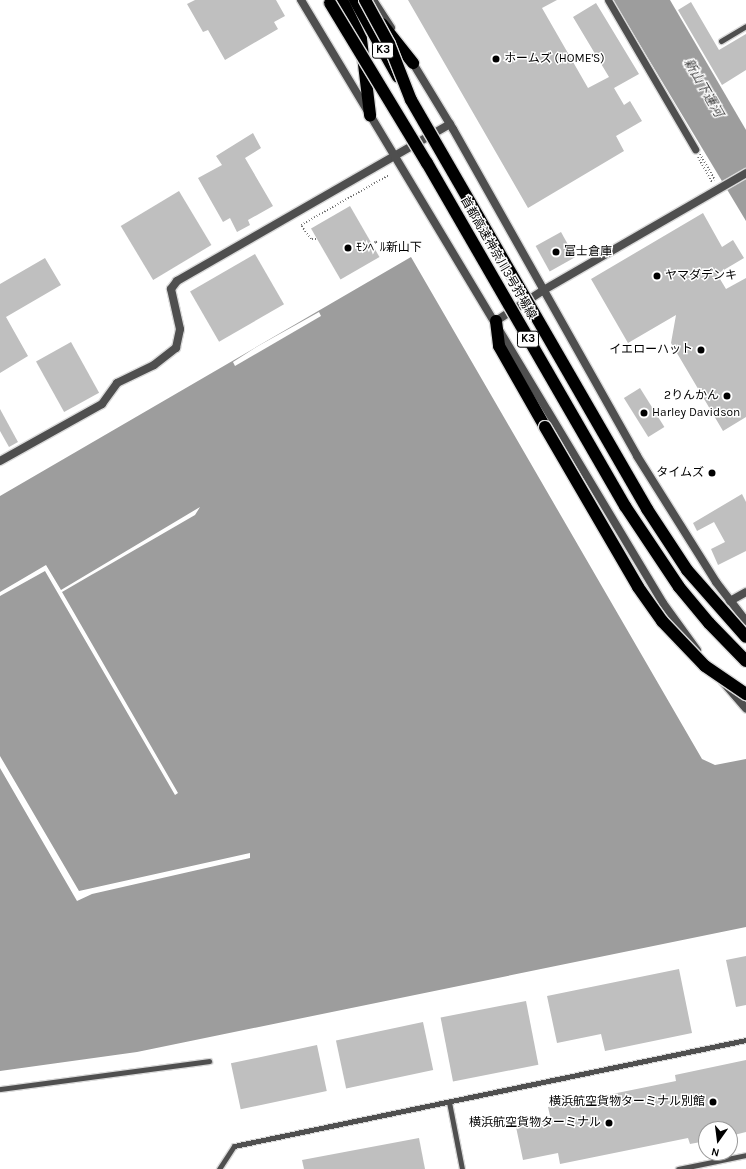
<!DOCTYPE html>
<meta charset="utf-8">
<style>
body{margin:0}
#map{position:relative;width:746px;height:1169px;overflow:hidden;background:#fff;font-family:Karla,"Noto Sans JP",sans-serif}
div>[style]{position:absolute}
.water>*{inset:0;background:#9d9d9d}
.pier>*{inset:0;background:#fff}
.building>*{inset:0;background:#bfbfbf;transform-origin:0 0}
.path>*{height:2px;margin-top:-1px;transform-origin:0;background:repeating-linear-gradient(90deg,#717171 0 1px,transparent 0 3px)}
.roads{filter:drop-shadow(1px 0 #dbdbdb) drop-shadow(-1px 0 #dbdbdb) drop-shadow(0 1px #dbdbdb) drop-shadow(0 -1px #dbdbdb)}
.service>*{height:5px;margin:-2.5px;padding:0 2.5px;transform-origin:2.5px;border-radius:2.5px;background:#4f4f4f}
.pedestrian>*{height:7px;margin:-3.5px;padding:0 3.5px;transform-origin:3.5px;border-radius:3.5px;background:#4f4f4f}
.minor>*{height:8px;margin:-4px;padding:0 4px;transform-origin:4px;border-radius:4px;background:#4f4f4f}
.tertiary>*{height:8px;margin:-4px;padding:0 4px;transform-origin:4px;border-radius:4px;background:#4f4f4f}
.motorway>*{height:12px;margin:-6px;padding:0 6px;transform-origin:6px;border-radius:6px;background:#000}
.bridges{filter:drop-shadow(1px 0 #dbdbdb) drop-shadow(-1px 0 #dbdbdb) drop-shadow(0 1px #dbdbdb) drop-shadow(0 -1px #dbdbdb)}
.motorway-bridge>*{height:12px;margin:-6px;padding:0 6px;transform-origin:6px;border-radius:6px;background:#000}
.dots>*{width:11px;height:11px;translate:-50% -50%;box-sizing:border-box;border:2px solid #fff;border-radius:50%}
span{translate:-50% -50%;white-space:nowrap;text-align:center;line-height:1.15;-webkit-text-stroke:3px #fff;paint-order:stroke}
.shield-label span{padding:1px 3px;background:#fff;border:1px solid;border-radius:3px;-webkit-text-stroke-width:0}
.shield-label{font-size:11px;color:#000;font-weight:700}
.poi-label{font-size:12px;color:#000}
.left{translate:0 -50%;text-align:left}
.right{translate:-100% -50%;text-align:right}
.street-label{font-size:12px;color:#000}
.water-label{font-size:13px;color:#3e3e3e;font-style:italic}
.north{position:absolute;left:698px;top:1121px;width:40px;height:40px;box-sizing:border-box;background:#fff;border:1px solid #999;border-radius:50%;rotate:194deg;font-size:11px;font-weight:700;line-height:16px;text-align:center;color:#000}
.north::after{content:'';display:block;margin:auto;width:14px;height:18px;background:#000;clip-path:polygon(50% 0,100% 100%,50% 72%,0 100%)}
</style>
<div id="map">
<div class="water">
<i style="clip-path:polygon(613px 0,670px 0,746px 130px,746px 221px)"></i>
<i style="clip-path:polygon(411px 257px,702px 759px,715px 765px,746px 759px,746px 927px,137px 1052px,0 1071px,0 496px)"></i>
</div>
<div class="pier">
<i style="clip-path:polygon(319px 312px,321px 316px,235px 366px,233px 362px,258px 346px)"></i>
<i style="clip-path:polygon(200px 507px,195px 515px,62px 592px,178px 793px,175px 795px,45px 571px,0 596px,0 592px,46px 565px,61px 590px)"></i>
<i style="clip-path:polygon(0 756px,79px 891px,250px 853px,250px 858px,92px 894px,77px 901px,0 768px)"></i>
</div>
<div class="building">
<i style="clip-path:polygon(195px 0,276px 0,285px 16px,274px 22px,278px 29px,225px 60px,208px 30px,203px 32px,187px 4px)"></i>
<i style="clip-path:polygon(408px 0,557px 0,542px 8px,588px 88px,609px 77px,573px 17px,596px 3px,639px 74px,614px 88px,624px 105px,630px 101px,642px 121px,616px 136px,624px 151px,528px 208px)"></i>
<i style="clip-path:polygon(691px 2px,719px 50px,746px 34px,746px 70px,722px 85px,678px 10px)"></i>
<i style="clip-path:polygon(253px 133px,261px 148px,245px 158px,273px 206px,248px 220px,250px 225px,237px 232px,230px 218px,223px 222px,198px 178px,222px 165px,216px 156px)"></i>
<i style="left:179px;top:191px;width:63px;height:68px;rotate:59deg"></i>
<i style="left:350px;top:206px;width:59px;height:45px;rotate:60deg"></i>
<i style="clip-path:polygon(703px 213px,722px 247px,733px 240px,744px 258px,717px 274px,726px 289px,746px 278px,746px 417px,723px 431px,671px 343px,676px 315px,628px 343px,591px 279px)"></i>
<i style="left:561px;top:232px;width:29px;height:29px;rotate:61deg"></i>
<i style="left:255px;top:254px;width:58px;height:75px;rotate:60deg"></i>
<i style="clip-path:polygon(45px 258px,61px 285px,6px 317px,28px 356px,0 373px,0 284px)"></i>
<i style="left:71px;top:342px;width:58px;height:40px;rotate:61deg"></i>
<i style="left:640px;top:388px;width:46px;height:19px;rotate:58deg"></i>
<i style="clip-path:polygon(0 409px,18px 442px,9px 447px,0 431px)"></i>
<i style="clip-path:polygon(742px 494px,746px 502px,746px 551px,718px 565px,711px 549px,725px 542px,714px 522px,697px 531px,693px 523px)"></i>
<i style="clip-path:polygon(746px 956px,746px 1005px,736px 1007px,726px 960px)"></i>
<i style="clip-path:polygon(679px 969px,692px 1033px,605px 1051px,601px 1034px,557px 1043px,547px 996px)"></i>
<i style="left:526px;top:1001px;width:65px;height:87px;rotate:79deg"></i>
<i style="left:423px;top:1022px;width:49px;height:89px;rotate:78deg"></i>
<i style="left:317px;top:1045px;width:47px;height:88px;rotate:78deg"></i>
<i style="clip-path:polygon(746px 1060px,746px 1132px,730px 1136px,730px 1129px,706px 1129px,706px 1141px,690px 1144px,688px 1138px,560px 1164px,558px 1153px,523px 1160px,516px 1127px,551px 1120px,548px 1107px,676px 1081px,675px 1075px)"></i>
<i style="clip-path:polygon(419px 1138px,425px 1169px,304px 1169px,302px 1160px)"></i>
</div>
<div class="path">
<i style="left:700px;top:154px;width:30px;rotate:60deg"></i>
<i style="left:698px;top:157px;width:29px;rotate:61deg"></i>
<i style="left:316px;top:239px;width:5px;rotate:180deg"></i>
<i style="left:311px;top:239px;width:17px;rotate:-126deg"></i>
<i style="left:301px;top:225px;width:101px;rotate:-29.6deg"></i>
</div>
<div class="roads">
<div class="service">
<i style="left:721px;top:41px;width:29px;rotate:-31deg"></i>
<i style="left:0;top:1089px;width:211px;rotate:-7.6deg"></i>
<i style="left:449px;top:1102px;width:68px;rotate:79deg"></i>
<i style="left:219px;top:1169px;width:27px;rotate:-57deg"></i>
<i style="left:234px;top:1146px;width:523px;rotate:-11.7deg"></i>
<i style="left:678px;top:1169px;width:69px;rotate:-11.6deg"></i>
</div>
<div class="pedestrian">
<i style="left:608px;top:0;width:173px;rotate:59.7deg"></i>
</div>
<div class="minor">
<i style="left:496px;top:321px;width:55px;rotate:-33.1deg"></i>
<i style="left:0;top:461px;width:117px;rotate:-29.2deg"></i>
<i style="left:102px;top:404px;width:26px;rotate:-54deg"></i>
<i style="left:117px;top:383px;width:41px;rotate:-25.9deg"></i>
<i style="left:154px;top:365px;width:28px;rotate:-38deg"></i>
<i style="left:176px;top:348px;width:19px;rotate:-78deg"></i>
<i style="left:180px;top:329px;width:41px;rotate:-102.7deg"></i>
<i style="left:171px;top:289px;width:10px;rotate:-53deg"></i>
<i style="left:177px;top:281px;width:315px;rotate:-29.9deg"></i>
<i style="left:730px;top:601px;width:18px;rotate:-29deg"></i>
</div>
<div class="tertiary">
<i style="left:301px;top:0;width:703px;rotate:59.02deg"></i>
<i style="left:663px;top:603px;width:58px;rotate:54.1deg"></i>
<i style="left:373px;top:0;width:33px;rotate:57deg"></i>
<i style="left:411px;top:60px;width:81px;rotate:58.7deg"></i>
<i style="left:453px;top:129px;width:375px;rotate:60.6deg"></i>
<i style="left:637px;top:456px;width:149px;rotate:57.9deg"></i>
<i style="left:716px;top:582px;width:49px;rotate:52.4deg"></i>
<i style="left:542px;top:291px;width:236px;rotate:-30deg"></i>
<i style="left:723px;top:682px;width:35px;rotate:49deg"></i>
</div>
<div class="motorway">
<i style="left:342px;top:0;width:43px;rotate:64deg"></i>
<i style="left:361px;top:39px;width:77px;rotate:83.2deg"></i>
<i style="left:355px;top:0;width:88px;rotate:60.8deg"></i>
<i style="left:382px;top:24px;width:50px;rotate:51.5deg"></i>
<i style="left:496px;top:321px;width:25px;rotate:83deg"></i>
<i style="left:499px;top:346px;width:93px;rotate:60.4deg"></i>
</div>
</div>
<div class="bridges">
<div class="motorway-bridge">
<i style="left:365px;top:0;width:50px;rotate:61.4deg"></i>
<i style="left:389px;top:44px;width:60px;rotate:68.6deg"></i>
<i style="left:411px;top:100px;width:472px;rotate:60deg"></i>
<i style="left:647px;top:509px;width:73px;rotate:56.7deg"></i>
<i style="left:687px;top:570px;width:89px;rotate:48.6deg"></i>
<i style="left:330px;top:3px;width:187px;rotate:58.8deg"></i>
<i style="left:427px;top:163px;width:396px;rotate:60deg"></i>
<i style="left:625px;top:506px;width:97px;rotate:56.3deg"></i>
<i style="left:679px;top:587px;width:47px;rotate:50.2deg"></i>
<i style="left:709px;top:623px;width:53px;rotate:45.8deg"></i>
<i style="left:545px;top:427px;width:185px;rotate:59.8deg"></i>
<i style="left:638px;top:587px;width:42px;rotate:54.8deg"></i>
<i style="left:662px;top:621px;width:62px;rotate:46.3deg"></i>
<i style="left:705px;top:666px;width:50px;rotate:34.3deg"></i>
</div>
</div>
<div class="dots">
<i style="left:496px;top:59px;background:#000"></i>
<i style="left:348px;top:248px;background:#000"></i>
<i style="left:556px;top:252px;background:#000"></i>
<i style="left:657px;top:276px;background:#000"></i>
<i style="left:701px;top:350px;background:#000"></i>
<i style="left:727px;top:396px;background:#000"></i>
<i style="left:644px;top:413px;background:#000"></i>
<i style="left:712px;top:473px;background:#000"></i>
<i style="left:713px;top:1102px;background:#000"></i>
<i style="left:609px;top:1123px;background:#000"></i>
</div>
<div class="shield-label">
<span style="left:383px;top:50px">K3</span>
<span style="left:528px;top:339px">K3</span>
</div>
<div class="poi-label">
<span class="left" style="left:504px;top:59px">ホームズ (HOME'S)</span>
<span class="left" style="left:356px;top:248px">ﾓﾝﾍﾞﾙ新山下</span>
<span class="left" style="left:564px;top:252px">富士倉庫</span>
<span class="left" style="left:665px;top:276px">ヤマダデンキ</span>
<span class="right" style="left:693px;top:350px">イエローハット</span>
<span class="right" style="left:719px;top:396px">2りんかん</span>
<span class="left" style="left:652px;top:413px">Harley Davidson</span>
<span class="right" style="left:704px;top:473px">タイムズ</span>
<span class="right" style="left:705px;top:1102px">横浜航空貨物ターミナル別館</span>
<span class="right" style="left:601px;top:1123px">横浜航空貨物ターミナル</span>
</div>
<div class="street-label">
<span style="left:498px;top:258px;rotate:60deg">首都高速神奈川3号狩場線</span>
</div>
<div class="water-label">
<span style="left:703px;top:88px;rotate:60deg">新山下運河</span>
</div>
<div class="north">N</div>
</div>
